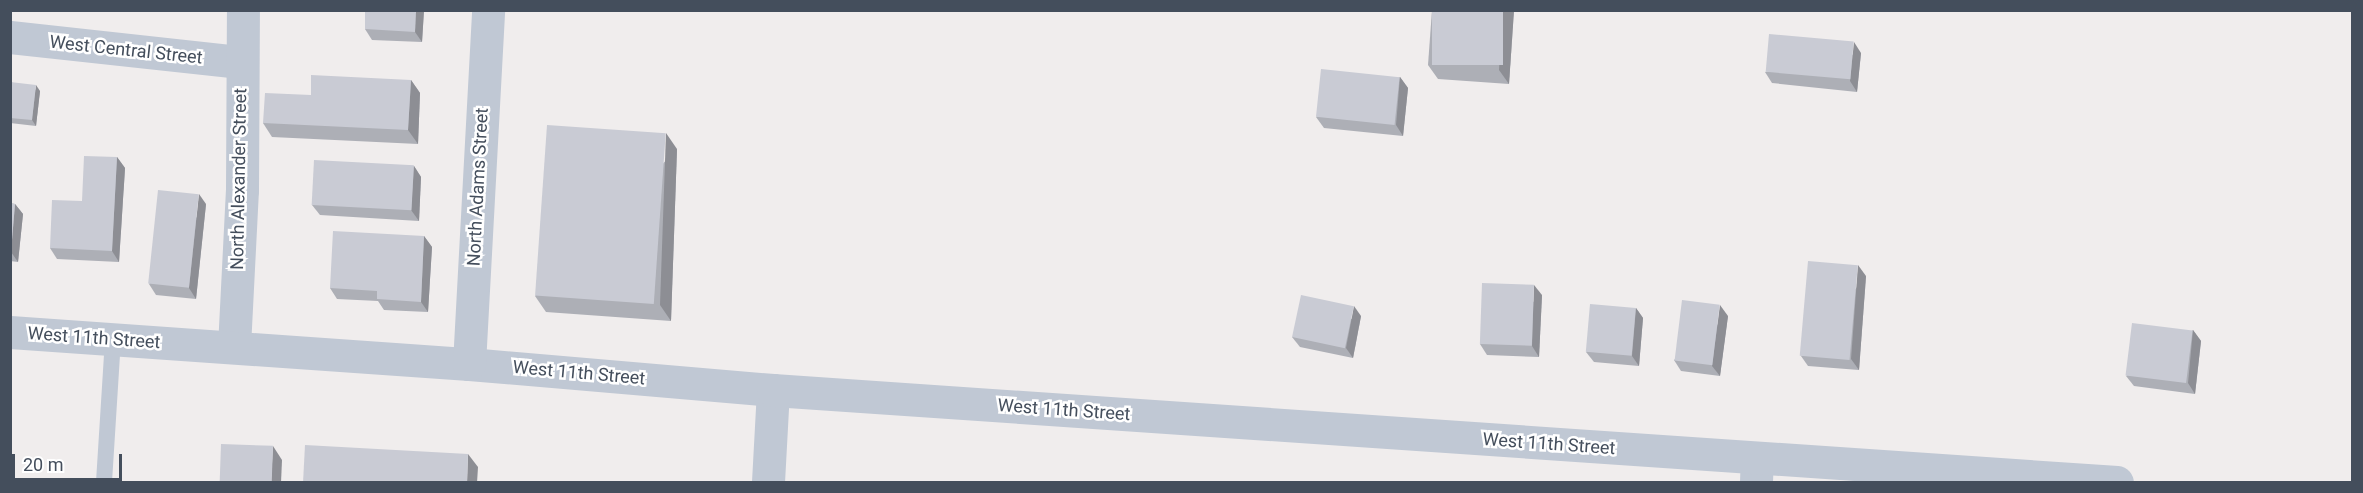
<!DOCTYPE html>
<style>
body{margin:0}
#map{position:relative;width:2363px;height:493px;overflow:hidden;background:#f0eded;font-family:Roboto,sans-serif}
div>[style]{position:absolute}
.service>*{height:16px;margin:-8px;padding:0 8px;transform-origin:8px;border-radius:8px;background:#c0c8d4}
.minor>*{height:33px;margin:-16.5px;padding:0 16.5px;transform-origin:16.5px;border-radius:16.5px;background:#c0c8d4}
.tertiary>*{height:33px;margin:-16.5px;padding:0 16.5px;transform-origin:16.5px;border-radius:16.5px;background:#c0c8d4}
.wall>*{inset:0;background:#adafb6}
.shaded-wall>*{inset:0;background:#8d8e94}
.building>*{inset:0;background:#c9cbd4;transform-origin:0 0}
span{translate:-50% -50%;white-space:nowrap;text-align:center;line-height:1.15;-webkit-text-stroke:5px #fff;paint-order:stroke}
.street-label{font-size:18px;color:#444e5c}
.frame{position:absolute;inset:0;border:12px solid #444e5c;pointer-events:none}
.scale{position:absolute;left:12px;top:454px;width:110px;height:27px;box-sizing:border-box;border:3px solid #444e5c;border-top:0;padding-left:8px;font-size:18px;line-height:21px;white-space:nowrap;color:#444e5c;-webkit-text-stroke:4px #fff;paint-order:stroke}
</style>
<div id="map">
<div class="service">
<i style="left:104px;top:482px;width:142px;rotate:-86.4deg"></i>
</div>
<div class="minor">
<i style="left:10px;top:37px;width:232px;rotate:6.2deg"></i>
<i style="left:234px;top:347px;width:157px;rotate:-87.1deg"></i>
<i style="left:242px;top:190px;width:180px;rotate:-89.7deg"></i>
<i style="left:768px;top:482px;width:92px;rotate:-86.9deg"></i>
<i style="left:1756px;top:482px;width:24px;rotate:-88deg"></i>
</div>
<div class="tertiary">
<i style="left:10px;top:332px;width:460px;rotate:4deg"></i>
<i style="left:469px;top:364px;width:305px;rotate:4.9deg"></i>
<i style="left:773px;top:390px;width:1347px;rotate:3.92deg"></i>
<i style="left:469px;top:364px;width:355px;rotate:-86.9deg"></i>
</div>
<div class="wall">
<i style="clip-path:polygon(424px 10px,422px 42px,372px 40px,365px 29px)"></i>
<i style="clip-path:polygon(1432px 10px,1514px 10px,1509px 84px,1438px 79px,1428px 65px)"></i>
<i style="clip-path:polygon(1861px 53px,1857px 92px,1772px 83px,1765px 72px)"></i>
<i style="clip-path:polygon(1400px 77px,1408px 88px,1403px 136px,1324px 128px,1316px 117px)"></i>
<i style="clip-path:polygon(411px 80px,420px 93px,418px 144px,272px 137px,263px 123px,311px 95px)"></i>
<i style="clip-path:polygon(10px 82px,40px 91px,36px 126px,10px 123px)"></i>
<i style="clip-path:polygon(677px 149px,671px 321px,546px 312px,535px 296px)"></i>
<i style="clip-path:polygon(117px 157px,125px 168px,119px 262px,57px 259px,50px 248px,82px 201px)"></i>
<i style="clip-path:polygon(414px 166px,421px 177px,419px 221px,320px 215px,312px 205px)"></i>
<i style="clip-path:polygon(10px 203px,15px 204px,23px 214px,18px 262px,10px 261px)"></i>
<i style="clip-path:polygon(206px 204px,196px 299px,156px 295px,149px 284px)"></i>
<i style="clip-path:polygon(424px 236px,432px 247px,428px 312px,384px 310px,378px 301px,337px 299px,330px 288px)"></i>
<i style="clip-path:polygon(1866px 276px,1859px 370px,1808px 366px,1801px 356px)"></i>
<i style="clip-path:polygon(1542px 295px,1539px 357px,1487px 355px,1480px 344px)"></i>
<i style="clip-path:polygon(1636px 308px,1643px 318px,1639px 366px,1594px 362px,1586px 352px)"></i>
<i style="clip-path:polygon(1361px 316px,1353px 358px,1300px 347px,1292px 337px)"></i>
<i style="clip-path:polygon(1728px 316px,1720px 376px,1681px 371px,1674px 360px)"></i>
<i style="clip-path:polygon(2193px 330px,2201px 341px,2195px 394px,2134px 386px,2126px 376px)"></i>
</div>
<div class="shaded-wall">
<i style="clip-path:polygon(416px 10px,424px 10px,422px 42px,415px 32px)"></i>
<i style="clip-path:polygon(1503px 10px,1514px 10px,1509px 84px,1499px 70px)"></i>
<i style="clip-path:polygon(1854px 42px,1861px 53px,1857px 92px,1850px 81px)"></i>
<i style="clip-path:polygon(1400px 77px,1408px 88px,1403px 136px,1396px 125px)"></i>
<i style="clip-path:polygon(411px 80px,420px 93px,418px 144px,408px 130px)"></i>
<i style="clip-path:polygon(36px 85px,40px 91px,36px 126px,32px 120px)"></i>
<i style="clip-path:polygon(666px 133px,677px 149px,671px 321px,660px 305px)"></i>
<i style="clip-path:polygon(117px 157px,125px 168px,119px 262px,112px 251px)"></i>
<i style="clip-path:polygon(414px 166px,421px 177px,419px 221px,411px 210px)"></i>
<i style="clip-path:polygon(199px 194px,206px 204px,196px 299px,189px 288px)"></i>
<i style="clip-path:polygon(15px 204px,23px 214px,18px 262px,11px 252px)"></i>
<i style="clip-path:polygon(424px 236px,432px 247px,428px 312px,421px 302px)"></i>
<i style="clip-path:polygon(1858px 265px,1866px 276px,1859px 370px,1851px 359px)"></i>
<i style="clip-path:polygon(1534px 285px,1542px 295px,1539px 357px,1532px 346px)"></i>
<i style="clip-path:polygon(1720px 305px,1728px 316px,1720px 376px,1712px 366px)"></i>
<i style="clip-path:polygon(1354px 306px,1361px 316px,1353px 358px,1346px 348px)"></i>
<i style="clip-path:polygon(1636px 308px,1643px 318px,1639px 366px,1632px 356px)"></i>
<i style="clip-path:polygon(2193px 330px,2201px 341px,2195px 394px,2188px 383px)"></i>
<i style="clip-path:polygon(273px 446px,282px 460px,281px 483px,271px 483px)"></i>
<i style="clip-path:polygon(468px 454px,478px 467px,477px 483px,467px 483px)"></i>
</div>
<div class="building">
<i style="clip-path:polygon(365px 10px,416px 10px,415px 32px,365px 29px)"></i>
<i style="left:1432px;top:10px;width:71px;height:55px"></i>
<i style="left:1769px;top:34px;width:85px;height:38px;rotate:5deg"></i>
<i style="left:1321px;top:69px;width:79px;height:48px;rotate:6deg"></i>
<i style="clip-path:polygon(311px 75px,411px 80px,408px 130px,263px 123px,265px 93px,311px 95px)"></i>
<i style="clip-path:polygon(10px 82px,36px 85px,32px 120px,10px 118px)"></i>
<i style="left:547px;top:125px;width:119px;height:171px;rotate:4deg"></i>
<i style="clip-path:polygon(84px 156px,117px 157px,112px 251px,50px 248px,52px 200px,82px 201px)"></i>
<i style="left:314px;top:160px;width:100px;height:45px;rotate:3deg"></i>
<i style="left:158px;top:190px;width:41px;height:94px;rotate:6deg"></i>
<i style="clip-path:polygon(10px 203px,15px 204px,11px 252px,10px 251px)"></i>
<i style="clip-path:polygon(333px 231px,424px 236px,421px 302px,377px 299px,377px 291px,330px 288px)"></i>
<i style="left:1808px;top:261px;width:50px;height:95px;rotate:5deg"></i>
<i style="left:1482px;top:283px;width:52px;height:61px;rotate:2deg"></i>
<i style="left:1301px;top:295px;width:54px;height:43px;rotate:12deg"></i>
<i style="left:1682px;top:300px;width:38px;height:61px;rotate:7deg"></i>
<i style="left:1590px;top:304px;width:46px;height:48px;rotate:5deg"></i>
<i style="left:2132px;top:323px;width:61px;height:53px;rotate:7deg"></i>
<i style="left:221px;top:444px;width:52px;height:39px;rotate:2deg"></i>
<i style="clip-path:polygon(305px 445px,468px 454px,467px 483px,303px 483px)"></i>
</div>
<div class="street-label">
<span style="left:126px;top:50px;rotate:6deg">West Central Street</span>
<span style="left:239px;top:179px;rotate:-89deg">North Alexander Street</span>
<span style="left:478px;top:187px;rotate:-87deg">North Adams Street</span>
<span style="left:94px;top:338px;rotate:4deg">West 11th Street</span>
<span style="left:579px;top:373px;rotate:5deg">West 11th Street</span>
<span style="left:1064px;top:410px;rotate:4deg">West 11th Street</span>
<span style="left:1549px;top:444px;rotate:4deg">West 11th Street</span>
</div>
<div class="frame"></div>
<div class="scale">20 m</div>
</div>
